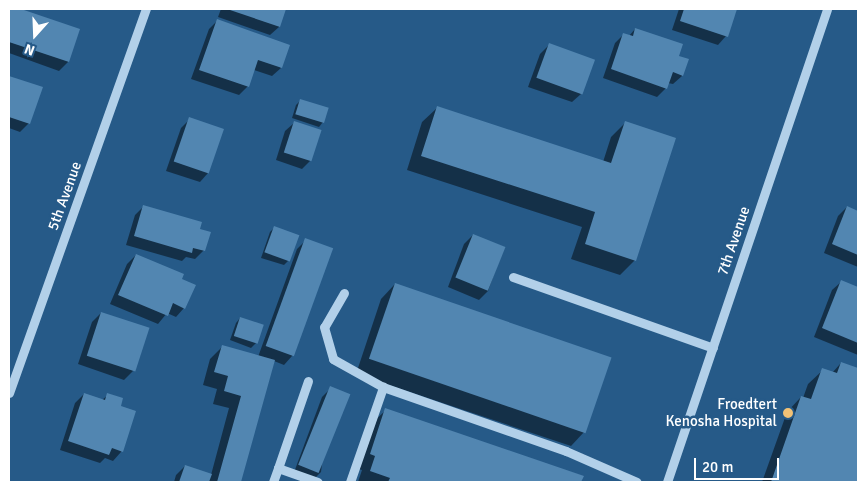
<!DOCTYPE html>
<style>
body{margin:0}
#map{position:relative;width:867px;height:491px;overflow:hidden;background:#265a88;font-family:Signika,sans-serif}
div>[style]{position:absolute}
.shadow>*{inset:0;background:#0007}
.building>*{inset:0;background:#5286b1;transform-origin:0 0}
.minor>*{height:9px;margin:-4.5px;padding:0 4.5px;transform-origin:4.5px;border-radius:4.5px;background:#b2d0e9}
.dots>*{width:14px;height:14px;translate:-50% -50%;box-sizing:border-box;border:2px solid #265a88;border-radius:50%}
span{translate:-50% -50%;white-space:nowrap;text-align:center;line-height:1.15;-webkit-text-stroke:5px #265a88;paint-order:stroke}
.street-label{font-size:15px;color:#fff}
.poi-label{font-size:15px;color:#fff}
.right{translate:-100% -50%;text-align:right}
.frame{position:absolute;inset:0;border:10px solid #fff;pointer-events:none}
.north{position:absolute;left:10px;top:10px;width:50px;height:50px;-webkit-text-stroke:4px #265a88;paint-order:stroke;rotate:200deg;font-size:14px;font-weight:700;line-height:20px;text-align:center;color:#fff}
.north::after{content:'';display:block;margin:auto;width:18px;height:22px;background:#fff;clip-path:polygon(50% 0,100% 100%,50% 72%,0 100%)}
.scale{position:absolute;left:694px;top:458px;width:85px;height:22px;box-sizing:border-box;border:2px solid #fff;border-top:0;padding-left:6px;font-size:15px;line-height:18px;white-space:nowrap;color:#fff;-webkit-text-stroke:4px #265a88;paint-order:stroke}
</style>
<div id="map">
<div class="shadow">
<i style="clip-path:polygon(9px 9px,18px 9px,79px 30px,68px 62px,59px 71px,9px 53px)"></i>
<i style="clip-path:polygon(221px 9px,285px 9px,279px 27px,270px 35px,218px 17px)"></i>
<i style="clip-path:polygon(679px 9px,735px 9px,726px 36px,718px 45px,672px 30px)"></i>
<i style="clip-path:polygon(218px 20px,281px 68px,272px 76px,254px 70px,248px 86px,239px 95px,191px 79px,209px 29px)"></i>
<i style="clip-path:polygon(635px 29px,677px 56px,682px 76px,673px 84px,668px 83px,666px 88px,657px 97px,603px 78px,615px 43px,624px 34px,629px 36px)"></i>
<i style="clip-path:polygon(549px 45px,581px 94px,572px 102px,528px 87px,540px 54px)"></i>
<i style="clip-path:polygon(9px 77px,41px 88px,29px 123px,20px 132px,9px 128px)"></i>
<i style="clip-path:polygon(300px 101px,323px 122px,319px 127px,292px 118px,296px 105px)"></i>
<i style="clip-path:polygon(437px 108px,603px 162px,611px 137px,625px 123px,635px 260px,620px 275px,571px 259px,582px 227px,407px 170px,422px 122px)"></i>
<i style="clip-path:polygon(190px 119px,208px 173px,200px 182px,166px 171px,181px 128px)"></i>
<i style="clip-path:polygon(294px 123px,311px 160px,302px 169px,276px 160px,285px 131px)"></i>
<i style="clip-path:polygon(144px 206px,198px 229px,204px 250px,195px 259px,186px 257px,182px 261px,126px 245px,135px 215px)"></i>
<i style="clip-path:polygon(847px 207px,858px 212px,858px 267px,824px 253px,838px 216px)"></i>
<i style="clip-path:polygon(274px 228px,288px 261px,284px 265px,261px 258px,270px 232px)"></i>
<i style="clip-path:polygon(473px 235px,504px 247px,488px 291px,479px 300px,448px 287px,464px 244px)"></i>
<i style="clip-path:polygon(306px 240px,331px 249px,292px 356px,284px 365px,274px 361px,240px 482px,174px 482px,176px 475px,185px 466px,211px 475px,229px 408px,213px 404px,217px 389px,203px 385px,210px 359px,222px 347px,258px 357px,297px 249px)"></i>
<i style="clip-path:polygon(136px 255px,180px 280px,184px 308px,176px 317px,167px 313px,158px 324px,110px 304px,127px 264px)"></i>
<i style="clip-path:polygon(841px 282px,858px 288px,858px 355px,814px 337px,832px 290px)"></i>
<i style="clip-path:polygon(395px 284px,585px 431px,571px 446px,356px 374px,381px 299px)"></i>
<i style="clip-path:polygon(101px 313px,133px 371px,124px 380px,78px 364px,92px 322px)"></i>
<i style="clip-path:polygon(240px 318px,256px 343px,251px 348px,230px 340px,236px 323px)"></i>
<i style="clip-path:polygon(841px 363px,858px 369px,858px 482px,762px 482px,787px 412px,801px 397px,803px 398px,808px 384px,823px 370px,832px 373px)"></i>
<i style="clip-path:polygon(331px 388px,321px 472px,312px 481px,293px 475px,322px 397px)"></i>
<i style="clip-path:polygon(84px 394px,102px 400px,108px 395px,119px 407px,135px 412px,121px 452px,113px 461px,105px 458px,100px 463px,60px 450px,75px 403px)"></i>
<i style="clip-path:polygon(386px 410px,582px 476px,580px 482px,358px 482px,362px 470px,356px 468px,371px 424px)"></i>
</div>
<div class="building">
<i style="clip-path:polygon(10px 9px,21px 9px,80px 29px,69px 62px,9px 42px)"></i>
<i style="clip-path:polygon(227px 9px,286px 9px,280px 27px)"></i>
<i style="clip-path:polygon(684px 9px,737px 9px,728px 37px,680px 21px)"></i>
<i style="clip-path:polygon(217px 19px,290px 45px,282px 68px,258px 60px,249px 87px,199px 70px)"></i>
<i style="clip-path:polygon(635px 28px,683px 44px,679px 56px,689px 59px,683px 76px,673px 72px,667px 89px,611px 69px,623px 33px,633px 36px)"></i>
<i style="left:549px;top:43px;width:49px;height:37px;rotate:20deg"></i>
<i style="clip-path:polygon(9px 76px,43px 87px,30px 124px,9px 117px)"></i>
<i style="left:300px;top:99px;width:30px;height:16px;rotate:17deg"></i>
<i style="clip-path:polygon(437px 106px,611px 163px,625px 121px,676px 138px,636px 261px,585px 244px,595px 212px,421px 156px)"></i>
<i style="left:189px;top:117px;width:37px;height:47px;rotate:19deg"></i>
<i style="left:294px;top:121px;width:29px;height:33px;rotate:18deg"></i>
<i style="clip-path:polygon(143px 205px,202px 222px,200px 229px,211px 232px,205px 251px,193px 248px,192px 253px,134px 236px)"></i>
<i style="clip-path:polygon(847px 206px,858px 211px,858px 255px,832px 244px)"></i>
<i style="left:274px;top:226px;width:27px;height:28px;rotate:20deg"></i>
<i style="left:473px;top:234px;width:35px;height:47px;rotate:22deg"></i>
<i style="left:305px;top:238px;width:30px;height:115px;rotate:20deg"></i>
<i style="clip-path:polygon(136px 254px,184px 274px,182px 279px,196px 285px,185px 309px,173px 303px,168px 316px,118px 295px)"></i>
<i style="clip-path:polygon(841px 280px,858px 287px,858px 343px,822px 328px)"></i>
<i style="left:395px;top:283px;width:229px;height:80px;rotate:19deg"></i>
<i style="left:101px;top:312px;width:51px;height:46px;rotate:18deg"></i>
<i style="left:240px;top:317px;width:25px;height:20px;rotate:18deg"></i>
<i style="clip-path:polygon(222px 345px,275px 360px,241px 482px,217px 482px,241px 396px,224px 391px,228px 376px,214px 372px)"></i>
<i style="clip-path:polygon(841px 362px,858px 368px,858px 482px,771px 482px,801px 396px,811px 399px,822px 368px,837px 373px)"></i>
<i style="left:330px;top:386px;width:22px;height:85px;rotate:22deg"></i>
<i style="clip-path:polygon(84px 393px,105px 400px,107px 393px,123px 398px,121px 406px,136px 411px,123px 452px,112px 448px,109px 455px,68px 441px)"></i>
<i style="clip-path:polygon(385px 408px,584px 476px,581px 482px,388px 482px,390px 478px,370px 471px,375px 456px,370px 454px)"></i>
<i style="clip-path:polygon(185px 465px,212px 474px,209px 482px,179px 482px)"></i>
</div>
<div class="minor">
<i style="left:513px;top:277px;width:212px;rotate:19.5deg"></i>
<i style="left:344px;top:293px;width:39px;rotate:120deg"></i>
<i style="left:324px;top:327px;width:33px;rotate:74deg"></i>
<i style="left:333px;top:359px;width:57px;rotate:29.2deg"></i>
<i style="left:383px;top:387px;width:194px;rotate:19.3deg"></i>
<i style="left:566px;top:451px;width:77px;rotate:23.6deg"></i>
<i style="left:308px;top:381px;width:92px;rotate:109deg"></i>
<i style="left:278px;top:468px;width:42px;rotate:19.3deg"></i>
<i style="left:9px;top:393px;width:408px;rotate:-70.4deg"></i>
<i style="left:273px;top:482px;width:15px;rotate:-70deg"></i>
<i style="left:350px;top:482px;width:101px;rotate:-70.8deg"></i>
<i style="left:667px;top:482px;width:499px;rotate:-71.3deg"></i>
</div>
<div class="dots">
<i style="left:788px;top:413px;background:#f2c276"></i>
</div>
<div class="street-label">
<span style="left:65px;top:196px;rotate:-70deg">5th Avenue</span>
<span style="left:734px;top:241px;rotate:-71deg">7th Avenue</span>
</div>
<div class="poi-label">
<span class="right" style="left:777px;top:413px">Froedtert<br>Kenosha Hospital</span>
</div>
<div class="frame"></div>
<div class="north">N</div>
<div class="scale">20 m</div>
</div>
